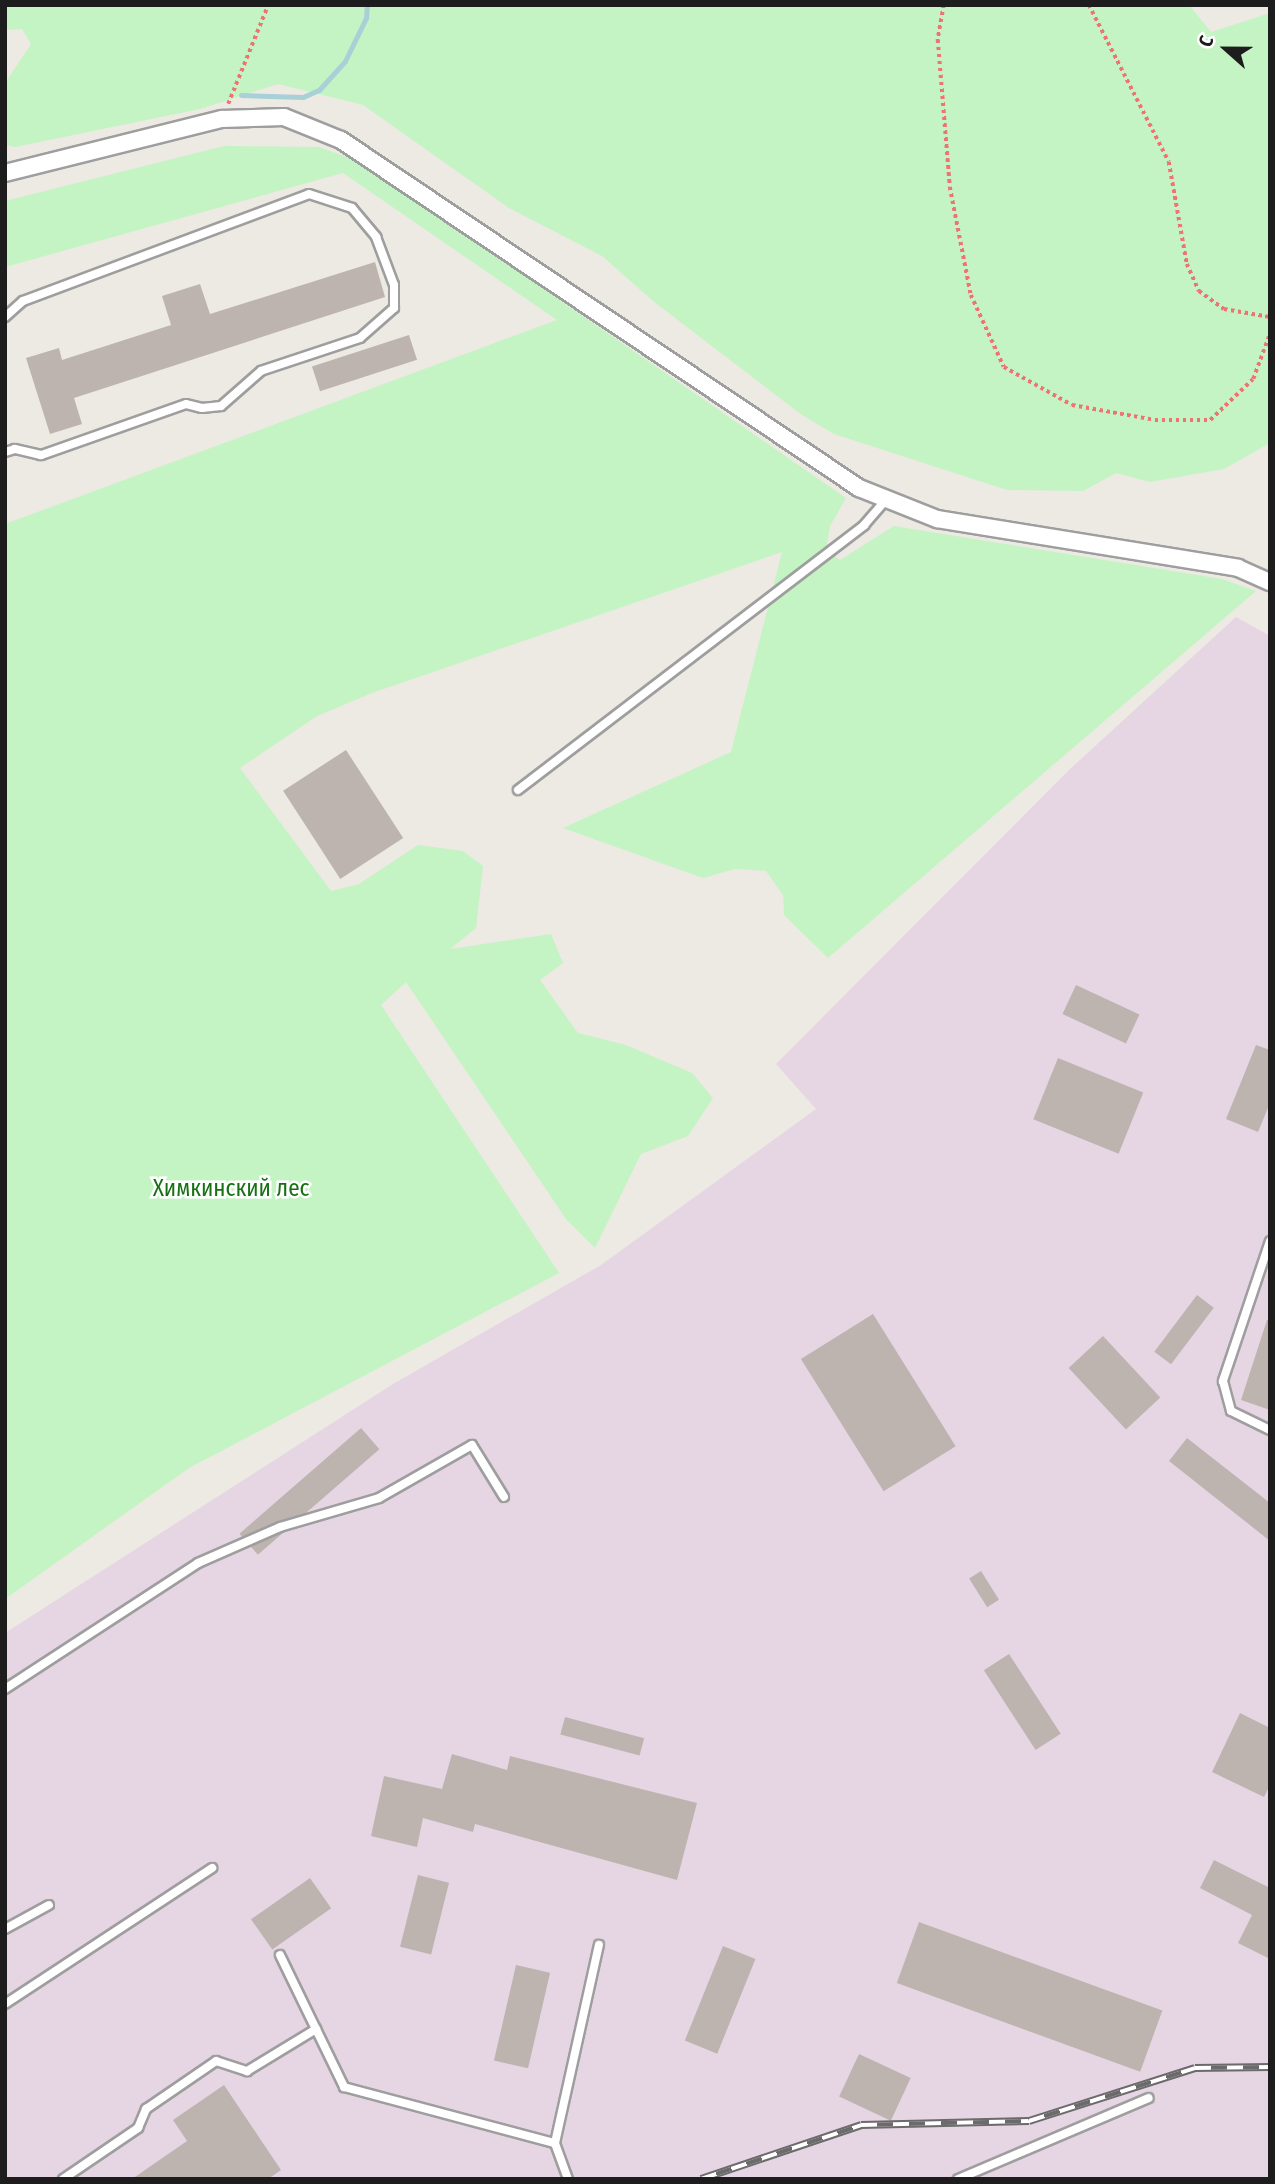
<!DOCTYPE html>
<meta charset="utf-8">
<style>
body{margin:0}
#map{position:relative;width:1275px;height:2184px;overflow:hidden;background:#ede9e3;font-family:"Fira Sans Condensed",sans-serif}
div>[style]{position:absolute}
.industrial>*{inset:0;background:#e6d6e4}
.park>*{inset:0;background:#c4f4c3}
.stream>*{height:5px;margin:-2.5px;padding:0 2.5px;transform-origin:2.5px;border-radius:2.5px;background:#a7d1d7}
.building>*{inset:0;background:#bdb4b0;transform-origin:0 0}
.path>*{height:3.5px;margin-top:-1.75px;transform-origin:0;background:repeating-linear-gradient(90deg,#ee7474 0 3.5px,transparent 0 7px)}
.roads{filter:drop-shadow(2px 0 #9e9e9e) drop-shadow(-2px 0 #9e9e9e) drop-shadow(0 2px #9e9e9e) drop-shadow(0 -2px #9e9e9e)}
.service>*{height:8px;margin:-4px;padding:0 4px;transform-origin:4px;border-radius:4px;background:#fff}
.minor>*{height:16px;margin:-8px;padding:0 8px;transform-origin:8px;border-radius:8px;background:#fff}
.rail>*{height:8px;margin-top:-4px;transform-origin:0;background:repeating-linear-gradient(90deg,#fff 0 16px,#6b6b6b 0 32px);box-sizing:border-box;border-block:2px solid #6b6b6b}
span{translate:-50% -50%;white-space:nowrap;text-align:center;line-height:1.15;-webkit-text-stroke:5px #fff;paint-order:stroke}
.park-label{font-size:23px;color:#167114}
.frame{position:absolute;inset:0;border:7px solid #1d1d1d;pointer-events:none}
.north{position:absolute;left:1191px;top:14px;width:70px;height:70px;-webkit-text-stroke:5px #fff;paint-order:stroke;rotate:291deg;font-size:19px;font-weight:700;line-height:28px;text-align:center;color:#1d1d1d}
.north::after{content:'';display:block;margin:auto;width:24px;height:32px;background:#1d1d1d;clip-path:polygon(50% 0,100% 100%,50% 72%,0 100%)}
</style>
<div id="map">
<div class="industrial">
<i style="clip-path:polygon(1236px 617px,1270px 636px,1270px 2179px,5px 2179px,5px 1633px,393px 1384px,601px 1265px,816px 1109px,776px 1064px,1069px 770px)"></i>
</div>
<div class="park">
<i style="clip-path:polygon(5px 5px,1189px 5px,1211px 32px,1270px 13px,1270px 443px,1224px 469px,1150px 482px,1116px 473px,1083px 491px,1007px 490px,834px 434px,802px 415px,653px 301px,602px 256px,509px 208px,363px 105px,278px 84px,200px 109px,15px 147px,5px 145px,5px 83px,31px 44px,22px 29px,5px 30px)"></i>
<i style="clip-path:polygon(224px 146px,319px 147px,358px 161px,846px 498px,830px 526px,826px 549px,840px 560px,894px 526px,1222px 579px,1256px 591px,828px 958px,784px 915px,783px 895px,766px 871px,735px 869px,703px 878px,563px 828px,731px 752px,782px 552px,372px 693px,317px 716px,240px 768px,331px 891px,359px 884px,418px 845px,463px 851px,483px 866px,476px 928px,450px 949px,551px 934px,563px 963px,540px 980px,578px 1033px,626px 1045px,692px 1073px,713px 1098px,688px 1136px,641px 1154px,595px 1248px,566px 1219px,406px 982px,381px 1005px,559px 1273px,189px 1468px,5px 1599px,5px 524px,557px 320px,343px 173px,5px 267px,5px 201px)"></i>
</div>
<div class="stream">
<i style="left:241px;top:95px;width:62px;rotate:1.8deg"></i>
<i style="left:303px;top:97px;width:17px;rotate:-24deg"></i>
<i style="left:319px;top:90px;width:39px;rotate:-48deg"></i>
<i style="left:345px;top:61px;width:48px;rotate:-64deg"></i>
<i style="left:366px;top:18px;width:13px;rotate:-86deg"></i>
</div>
<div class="building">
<i style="clip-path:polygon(375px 262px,385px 297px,74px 398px,82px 424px,50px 434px,26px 358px,59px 348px,62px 360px,171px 325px,162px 296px,200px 284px,210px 314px)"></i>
<i style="left:409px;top:335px;width:26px;height:102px;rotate:72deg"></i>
<i style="left:346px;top:750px;width:105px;height:75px;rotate:57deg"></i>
<i style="left:1076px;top:985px;width:70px;height:32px;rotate:25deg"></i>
<i style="clip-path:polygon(1256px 1045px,1270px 1050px,1270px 1103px,1258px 1132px,1226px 1119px)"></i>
<i style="left:1058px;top:1058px;width:92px;height:66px;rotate:22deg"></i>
<i style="left:1197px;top:1295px;width:21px;height:71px;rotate:37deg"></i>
<i style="left:873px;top:1314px;width:156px;height:85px;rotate:58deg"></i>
<i style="clip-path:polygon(1267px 1320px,1270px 1320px,1270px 1410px,1241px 1400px)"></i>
<i style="left:1103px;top:1336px;width:84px;height:47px;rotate:47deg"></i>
<i style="left:361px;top:1428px;width:28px;height:161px;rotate:49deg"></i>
<i style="clip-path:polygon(1187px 1438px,1270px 1503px,1270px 1541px,1169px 1461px)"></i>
<i style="left:981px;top:1571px;width:34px;height:14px;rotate:58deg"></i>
<i style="left:1009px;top:1654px;width:95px;height:30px;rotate:57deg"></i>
<i style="clip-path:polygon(1240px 1713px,1270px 1728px,1270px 1785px,1264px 1797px,1212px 1772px)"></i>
<i style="left:565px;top:1717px;width:82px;height:18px;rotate:15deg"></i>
<i style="clip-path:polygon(452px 1754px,507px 1770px,510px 1756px,697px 1803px,677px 1880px,475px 1824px,473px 1832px,423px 1818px,417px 1847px,371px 1836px,384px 1776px,442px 1789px)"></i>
<i style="clip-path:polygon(1214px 1860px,1270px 1888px,1270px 1959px,1238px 1943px,1252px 1915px,1200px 1888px)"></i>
<i style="left:418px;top:1875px;width:32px;height:74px;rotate:14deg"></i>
<i style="left:310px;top:1878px;width:37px;height:72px;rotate:55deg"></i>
<i style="left:919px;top:1922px;width:259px;height:65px;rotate:20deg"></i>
<i style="left:723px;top:1946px;width:35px;height:102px;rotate:22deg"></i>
<i style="left:516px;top:1965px;width:35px;height:98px;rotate:13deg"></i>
<i style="left:859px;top:2054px;width:57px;height:47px;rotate:25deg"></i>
<i style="clip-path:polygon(224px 2085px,281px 2170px,268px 2179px,132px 2179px,187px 2141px,173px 2120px)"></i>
</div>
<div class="path">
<i style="left:944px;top:5px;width:36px;rotate:100deg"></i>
<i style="left:938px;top:40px;width:147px;rotate:85.3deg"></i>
<i style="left:950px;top:187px;width:110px;rotate:79deg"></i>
<i style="left:971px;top:295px;width:79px;rotate:65.4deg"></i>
<i style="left:1004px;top:367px;width:78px;rotate:29.2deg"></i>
<i style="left:1072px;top:405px;width:84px;rotate:10.2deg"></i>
<i style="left:1155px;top:420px;width:55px"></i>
<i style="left:1210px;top:420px;width:59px;rotate:-43.6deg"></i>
<i style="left:1253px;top:379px;width:49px;rotate:-69.7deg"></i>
<i style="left:1089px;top:5px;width:176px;rotate:63deg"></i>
<i style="left:1169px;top:162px;width:104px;rotate:80deg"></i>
<i style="left:1187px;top:264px;width:30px;rotate:66deg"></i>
<i style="left:1199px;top:291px;width:31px;rotate:36deg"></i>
<i style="left:1224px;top:309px;width:47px;rotate:9.9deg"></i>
<i style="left:228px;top:104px;width:107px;rotate:-68deg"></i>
</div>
<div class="roads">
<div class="service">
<i style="left:5px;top:317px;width:24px;rotate:-42deg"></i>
<i style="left:23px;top:301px;width:305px;rotate:-20.5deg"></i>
<i style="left:309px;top:194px;width:45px;rotate:18deg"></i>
<i style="left:352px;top:208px;width:38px;rotate:50deg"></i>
<i style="left:376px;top:237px;width:51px;rotate:69.4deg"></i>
<i style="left:394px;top:285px;width:23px;rotate:90deg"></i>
<i style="left:394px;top:308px;width:45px;rotate:138.6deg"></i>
<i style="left:360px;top:338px;width:104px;rotate:161.6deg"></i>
<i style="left:261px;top:371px;width:53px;rotate:138.8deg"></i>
<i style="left:221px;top:406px;width:19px;rotate:174deg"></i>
<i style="left:202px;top:408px;width:16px;rotate:-166deg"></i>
<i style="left:186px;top:404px;width:154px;rotate:160.6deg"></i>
<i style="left:41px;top:455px;width:27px;rotate:-167deg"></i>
<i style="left:15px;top:449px;width:10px;rotate:163deg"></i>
<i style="left:518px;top:790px;width:436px;rotate:-37.4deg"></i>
<i style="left:864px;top:525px;width:35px;rotate:-49deg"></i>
<i style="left:1270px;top:1241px;width:148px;rotate:108.6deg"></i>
<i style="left:1223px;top:1381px;width:31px;rotate:75deg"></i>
<i style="left:1231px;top:1411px;width:43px;rotate:26deg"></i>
<i style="left:5px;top:1689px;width:230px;rotate:-33.1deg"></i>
<i style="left:198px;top:1563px;width:90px;rotate:-23.7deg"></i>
<i style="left:280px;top:1527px;width:103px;rotate:-16.3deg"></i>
<i style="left:379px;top:1498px;width:107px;rotate:-29.7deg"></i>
<i style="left:472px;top:1445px;width:61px;rotate:58.4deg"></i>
<i style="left:5px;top:1929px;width:50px;rotate:-28.6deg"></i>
<i style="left:280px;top:1955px;width:147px;rotate:64.1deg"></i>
<i style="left:344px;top:2087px;width:218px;rotate:14.9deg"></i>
<i style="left:5px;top:2004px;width:248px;rotate:-33.3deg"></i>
<i style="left:63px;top:2179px;width:91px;rotate:-34.2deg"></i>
<i style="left:138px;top:2128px;width:21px;rotate:-67deg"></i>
<i style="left:146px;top:2109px;width:85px;rotate:-34.4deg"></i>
<i style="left:216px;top:2061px;width:33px;rotate:18deg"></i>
<i style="left:247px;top:2071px;width:81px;rotate:-31.3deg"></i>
<i style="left:568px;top:2179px;width:38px;rotate:-110deg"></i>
<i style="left:555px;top:2143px;width:203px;rotate:-77.5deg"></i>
<i style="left:958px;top:2179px;width:207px;rotate:-23deg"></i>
</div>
<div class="minor">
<i style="left:5px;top:173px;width:224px;rotate:-14deg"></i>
<i style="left:222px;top:119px;width:62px;rotate:-1.8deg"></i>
<i style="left:284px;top:117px;width:61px;rotate:22deg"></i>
<i style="left:341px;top:140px;width:624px;rotate:33.89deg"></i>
<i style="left:859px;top:488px;width:84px;rotate:21.7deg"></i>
<i style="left:937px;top:519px;width:305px;rotate:9.2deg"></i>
<i style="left:1238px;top:568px;width:35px;rotate:24deg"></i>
</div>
</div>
<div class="rail">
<i style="left:701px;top:2179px;width:169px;rotate:-18.6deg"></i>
<i style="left:861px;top:2125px;width:168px;rotate:-1.4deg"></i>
<i style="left:1029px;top:2121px;width:174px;rotate:-17.7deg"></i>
<i style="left:1195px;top:2068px;width:75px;rotate:-0.8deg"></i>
</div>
<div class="park-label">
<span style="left:231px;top:1188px">Химкинский лес</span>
</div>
<div class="frame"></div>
<div class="north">С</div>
</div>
